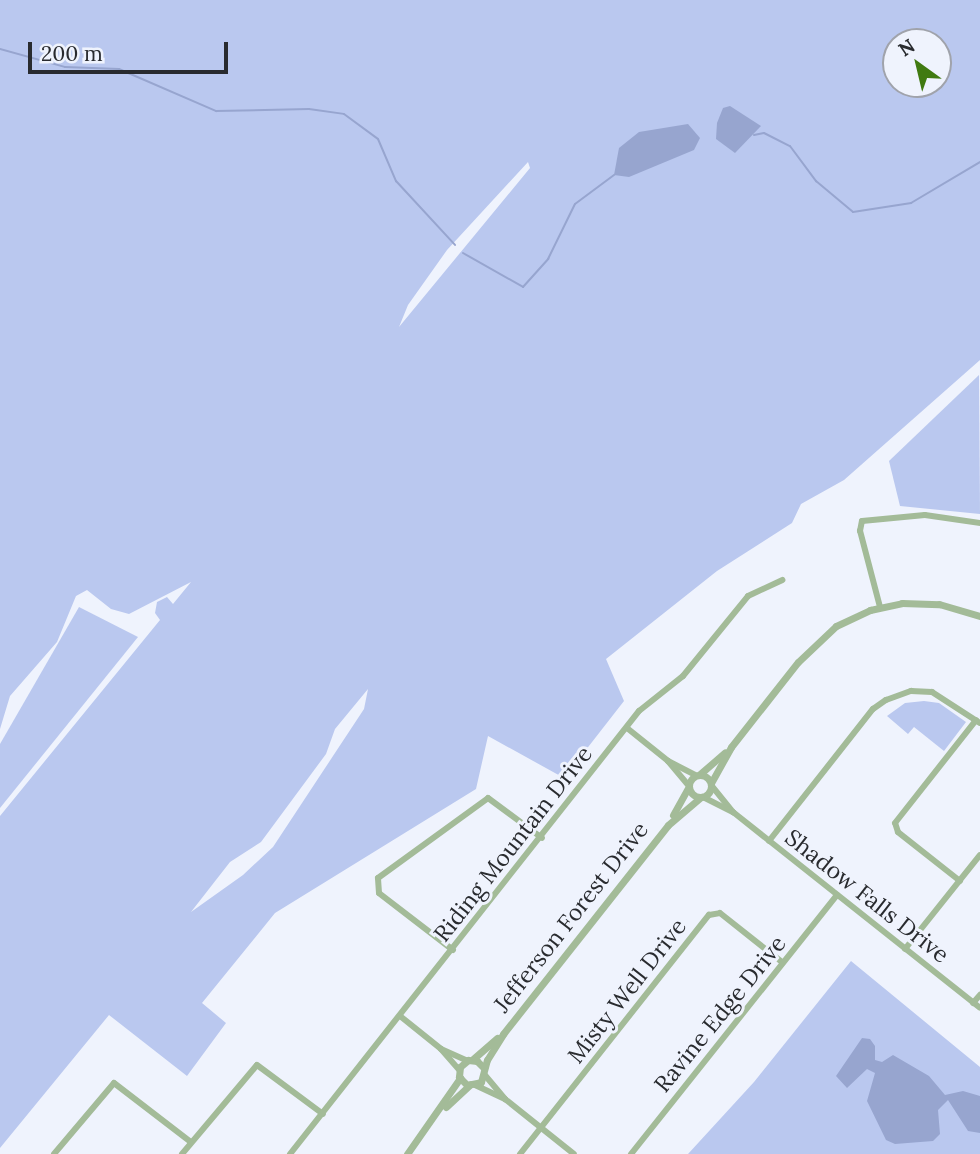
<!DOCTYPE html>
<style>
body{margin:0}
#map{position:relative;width:980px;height:1154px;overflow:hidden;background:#eff3fd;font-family:Lora,serif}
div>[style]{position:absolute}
.green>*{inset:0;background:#bac8ef}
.water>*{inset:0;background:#97a5cf}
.stream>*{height:2px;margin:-1px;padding:0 1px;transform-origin:1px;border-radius:1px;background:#97a5cf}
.minor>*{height:6px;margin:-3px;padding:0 3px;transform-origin:3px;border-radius:3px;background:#a3bb98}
.tertiary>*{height:7px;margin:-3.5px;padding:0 3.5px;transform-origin:3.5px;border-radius:3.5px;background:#a3bb98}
.tertiary>.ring{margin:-3.5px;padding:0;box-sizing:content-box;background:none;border:7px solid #a3bb98;border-radius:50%}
span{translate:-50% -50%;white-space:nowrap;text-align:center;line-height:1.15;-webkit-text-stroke:6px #eff3fd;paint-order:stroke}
.street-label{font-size:23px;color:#292b2f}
.north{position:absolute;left:882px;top:28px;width:70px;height:70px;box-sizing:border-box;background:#eff3fd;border:2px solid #a0a3ab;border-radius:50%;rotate:326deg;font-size:19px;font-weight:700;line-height:28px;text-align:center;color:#292b2f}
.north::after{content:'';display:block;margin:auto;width:24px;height:32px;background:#407a11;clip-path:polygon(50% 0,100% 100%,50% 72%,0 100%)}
.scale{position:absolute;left:28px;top:42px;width:200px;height:32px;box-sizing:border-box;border:4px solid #292b2f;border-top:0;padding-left:9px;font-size:21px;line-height:24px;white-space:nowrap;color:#292b2f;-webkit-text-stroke:5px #eff3fd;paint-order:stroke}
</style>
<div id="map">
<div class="green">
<i style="clip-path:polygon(evenodd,0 0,980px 0,980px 360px,844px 480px,801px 504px,792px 523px,717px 571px,606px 659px,624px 701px,564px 778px,488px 736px,476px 789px,275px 913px,202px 1003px,226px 1023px,187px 1076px,109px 1015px,0 1148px,0 816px,160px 620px,155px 613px,157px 602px,167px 597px,173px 604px,191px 582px,129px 614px,111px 609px,87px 590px,76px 596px,57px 642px,10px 696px,0 729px,0 0,896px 42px,938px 42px,938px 84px,896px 84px,896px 42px,0 0,528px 162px,530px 168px,399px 327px,408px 305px,447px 250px,528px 162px,0 0,368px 689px,364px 709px,273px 847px,243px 875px,191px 912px,230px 862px,261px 842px,326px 754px,335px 729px,368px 689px)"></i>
<i style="clip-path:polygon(979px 375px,980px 514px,900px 506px,889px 461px)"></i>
<i style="clip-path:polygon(79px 607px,138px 637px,0 808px,0 744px)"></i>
<i style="clip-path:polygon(924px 701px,939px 703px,966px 722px,944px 751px,914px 727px,908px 734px,887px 716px,905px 703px)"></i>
<i style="clip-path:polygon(851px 961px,980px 1067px,980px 1154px,688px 1154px,754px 1082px)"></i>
</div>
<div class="water">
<i style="clip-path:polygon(730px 106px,761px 126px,735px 153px,716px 139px,717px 123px,723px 108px)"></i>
<i style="clip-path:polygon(688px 124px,700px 138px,694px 150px,629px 177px,614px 175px,619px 148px,639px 132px)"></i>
<i style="clip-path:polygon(862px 1038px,870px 1039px,875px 1046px,875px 1060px,882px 1062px,893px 1055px,929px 1076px,945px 1095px,963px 1091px,980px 1096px,980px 1133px,968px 1131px,948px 1100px,938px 1110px,940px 1134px,933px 1141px,895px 1144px,886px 1140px,867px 1101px,875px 1073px,867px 1069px,847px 1088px,836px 1076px)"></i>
</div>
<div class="stream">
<i style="left:0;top:49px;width:67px;rotate:15.5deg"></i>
<i style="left:65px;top:67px;width:54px;rotate:2.1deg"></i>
<i style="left:119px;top:69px;width:106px;rotate:23.4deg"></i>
<i style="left:216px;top:111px;width:93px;rotate:-1.2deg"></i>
<i style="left:309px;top:109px;width:35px;rotate:8deg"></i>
<i style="left:344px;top:114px;width:42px;rotate:36.3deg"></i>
<i style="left:378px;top:139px;width:46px;rotate:66.8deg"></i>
<i style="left:396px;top:181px;width:87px;rotate:47.3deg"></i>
<i style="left:754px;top:135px;width:10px;rotate:-11deg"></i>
<i style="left:764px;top:133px;width:29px;rotate:27deg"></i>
<i style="left:790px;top:146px;width:44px;rotate:53.4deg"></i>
<i style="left:816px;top:181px;width:48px;rotate:40deg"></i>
<i style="left:853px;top:212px;width:59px;rotate:-8.8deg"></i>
<i style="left:911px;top:203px;width:80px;rotate:-30.7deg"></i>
<i style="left:463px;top:253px;width:69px;rotate:29.5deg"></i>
<i style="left:523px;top:287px;width:38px;rotate:-48deg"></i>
<i style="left:548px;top:259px;width:61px;rotate:-63.9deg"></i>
<i style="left:575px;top:204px;width:49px;rotate:-36.6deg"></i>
</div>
<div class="minor">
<i style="left:880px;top:607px;width:79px;rotate:-104.7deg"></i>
<i style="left:860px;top:531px;width:10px;rotate:-79deg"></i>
<i style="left:862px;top:521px;width:63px;rotate:-5.4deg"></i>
<i style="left:925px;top:515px;width:56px;rotate:8.3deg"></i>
<i style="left:627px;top:728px;width:53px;rotate:38.8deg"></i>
<i style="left:668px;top:761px;width:31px;rotate:50deg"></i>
<i style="left:668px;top:761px;width:31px;rotate:27deg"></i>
<i style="left:711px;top:785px;width:35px;rotate:51deg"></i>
<i style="left:703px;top:797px;width:34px;rotate:27deg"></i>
<i style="left:733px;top:812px;width:315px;rotate:38.4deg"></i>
<i style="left:769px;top:841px;width:168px;rotate:-51.8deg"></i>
<i style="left:873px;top:709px;width:16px;rotate:-35deg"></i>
<i style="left:886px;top:700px;width:27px;rotate:-20deg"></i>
<i style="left:911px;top:691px;width:21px;rotate:3deg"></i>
<i style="left:932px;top:692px;width:57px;rotate:32.9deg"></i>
<i style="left:960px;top:881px;width:79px;rotate:-141.7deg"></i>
<i style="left:898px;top:832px;width:9px;rotate:-108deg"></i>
<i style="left:895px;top:823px;width:131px;rotate:-51.8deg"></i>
<i style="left:905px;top:949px;width:120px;rotate:-51.4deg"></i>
<i style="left:453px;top:950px;width:93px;rotate:-142.4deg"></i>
<i style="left:379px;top:893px;width:15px;rotate:-94deg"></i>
<i style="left:378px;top:878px;width:136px;rotate:-36deg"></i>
<i style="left:488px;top:798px;width:67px;rotate:36.5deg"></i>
<i style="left:973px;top:1003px;width:11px;rotate:-49deg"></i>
<i style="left:400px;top:1016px;width:53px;rotate:38.8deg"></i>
<i style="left:441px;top:1049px;width:28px;rotate:49deg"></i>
<i style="left:441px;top:1049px;width:27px;rotate:24deg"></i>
<i style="left:484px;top:1074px;width:33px;rotate:50deg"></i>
<i style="left:475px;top:1085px;width:33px;rotate:25deg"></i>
<i style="left:505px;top:1099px;width:88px;rotate:38.6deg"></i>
<i style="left:54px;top:1154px;width:93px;rotate:-49.8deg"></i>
<i style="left:114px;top:1083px;width:97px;rotate:37.5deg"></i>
<i style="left:182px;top:1154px;width:116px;rotate:-49.9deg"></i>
<i style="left:257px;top:1065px;width:82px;rotate:36.6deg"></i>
<i style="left:290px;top:1154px;width:564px;rotate:-51.77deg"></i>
<i style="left:639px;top:711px;width:56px;rotate:-38.5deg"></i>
<i style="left:683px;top:676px;width:103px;rotate:-50.9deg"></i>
<i style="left:748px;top:596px;width:38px;rotate:-25deg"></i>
<i style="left:520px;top:1154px;width:305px;rotate:-51.7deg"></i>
<i style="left:709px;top:915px;width:11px;rotate:-10deg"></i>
<i style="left:720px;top:913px;width:80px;rotate:38.4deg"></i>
<i style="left:631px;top:1154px;width:331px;rotate:-51.5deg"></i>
</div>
<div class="tertiary">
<i style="left:700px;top:774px;width:33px;rotate:-41deg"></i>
<i class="ring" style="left:689px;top:775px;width:15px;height:15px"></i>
<i style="left:711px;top:783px;width:41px;rotate:-60.9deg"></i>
<i style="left:731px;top:747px;width:108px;rotate:-51.8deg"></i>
<i style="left:798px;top:662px;width:52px;rotate:-43.5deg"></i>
<i style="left:836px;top:626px;width:38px;rotate:-25deg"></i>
<i style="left:870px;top:610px;width:33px;rotate:-12deg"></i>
<i style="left:902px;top:603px;width:37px;rotate:2deg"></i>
<i style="left:939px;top:604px;width:43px;rotate:16.3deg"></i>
<i style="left:673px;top:815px;width:31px;rotate:-61deg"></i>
<i style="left:473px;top:1059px;width:32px;rotate:-41deg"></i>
<i style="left:484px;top:1068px;width:10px;rotate:-135deg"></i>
<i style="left:477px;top:1061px;width:9px;rotate:-174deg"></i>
<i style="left:468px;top:1060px;width:11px;rotate:139deg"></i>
<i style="left:460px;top:1067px;width:10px;rotate:96deg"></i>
<i style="left:459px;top:1077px;width:11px;rotate:45deg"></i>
<i style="left:467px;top:1085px;width:14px;rotate:-12deg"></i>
<i style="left:481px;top:1082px;width:23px;rotate:-75deg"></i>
<i style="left:487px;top:1060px;width:31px;rotate:-58deg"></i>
<i style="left:503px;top:1034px;width:266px;rotate:-51.7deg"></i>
<i style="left:668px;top:825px;width:43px;rotate:-40.3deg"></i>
<i style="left:446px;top:1107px;width:33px;rotate:-43deg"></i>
<i style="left:407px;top:1154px;width:93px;rotate:-55.1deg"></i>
</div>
<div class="street-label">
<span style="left:513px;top:844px;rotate:-52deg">Riding Mountain Drive</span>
<span style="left:867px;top:896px;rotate:38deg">Shadow Falls Drive</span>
<span style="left:571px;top:917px;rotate:-52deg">Jefferson Forest Drive</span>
<span style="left:627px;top:991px;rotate:-52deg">Misty Well Drive</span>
<span style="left:720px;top:1014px;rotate:-51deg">Ravine Edge Drive</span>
</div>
<div class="north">N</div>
<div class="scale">200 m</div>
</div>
